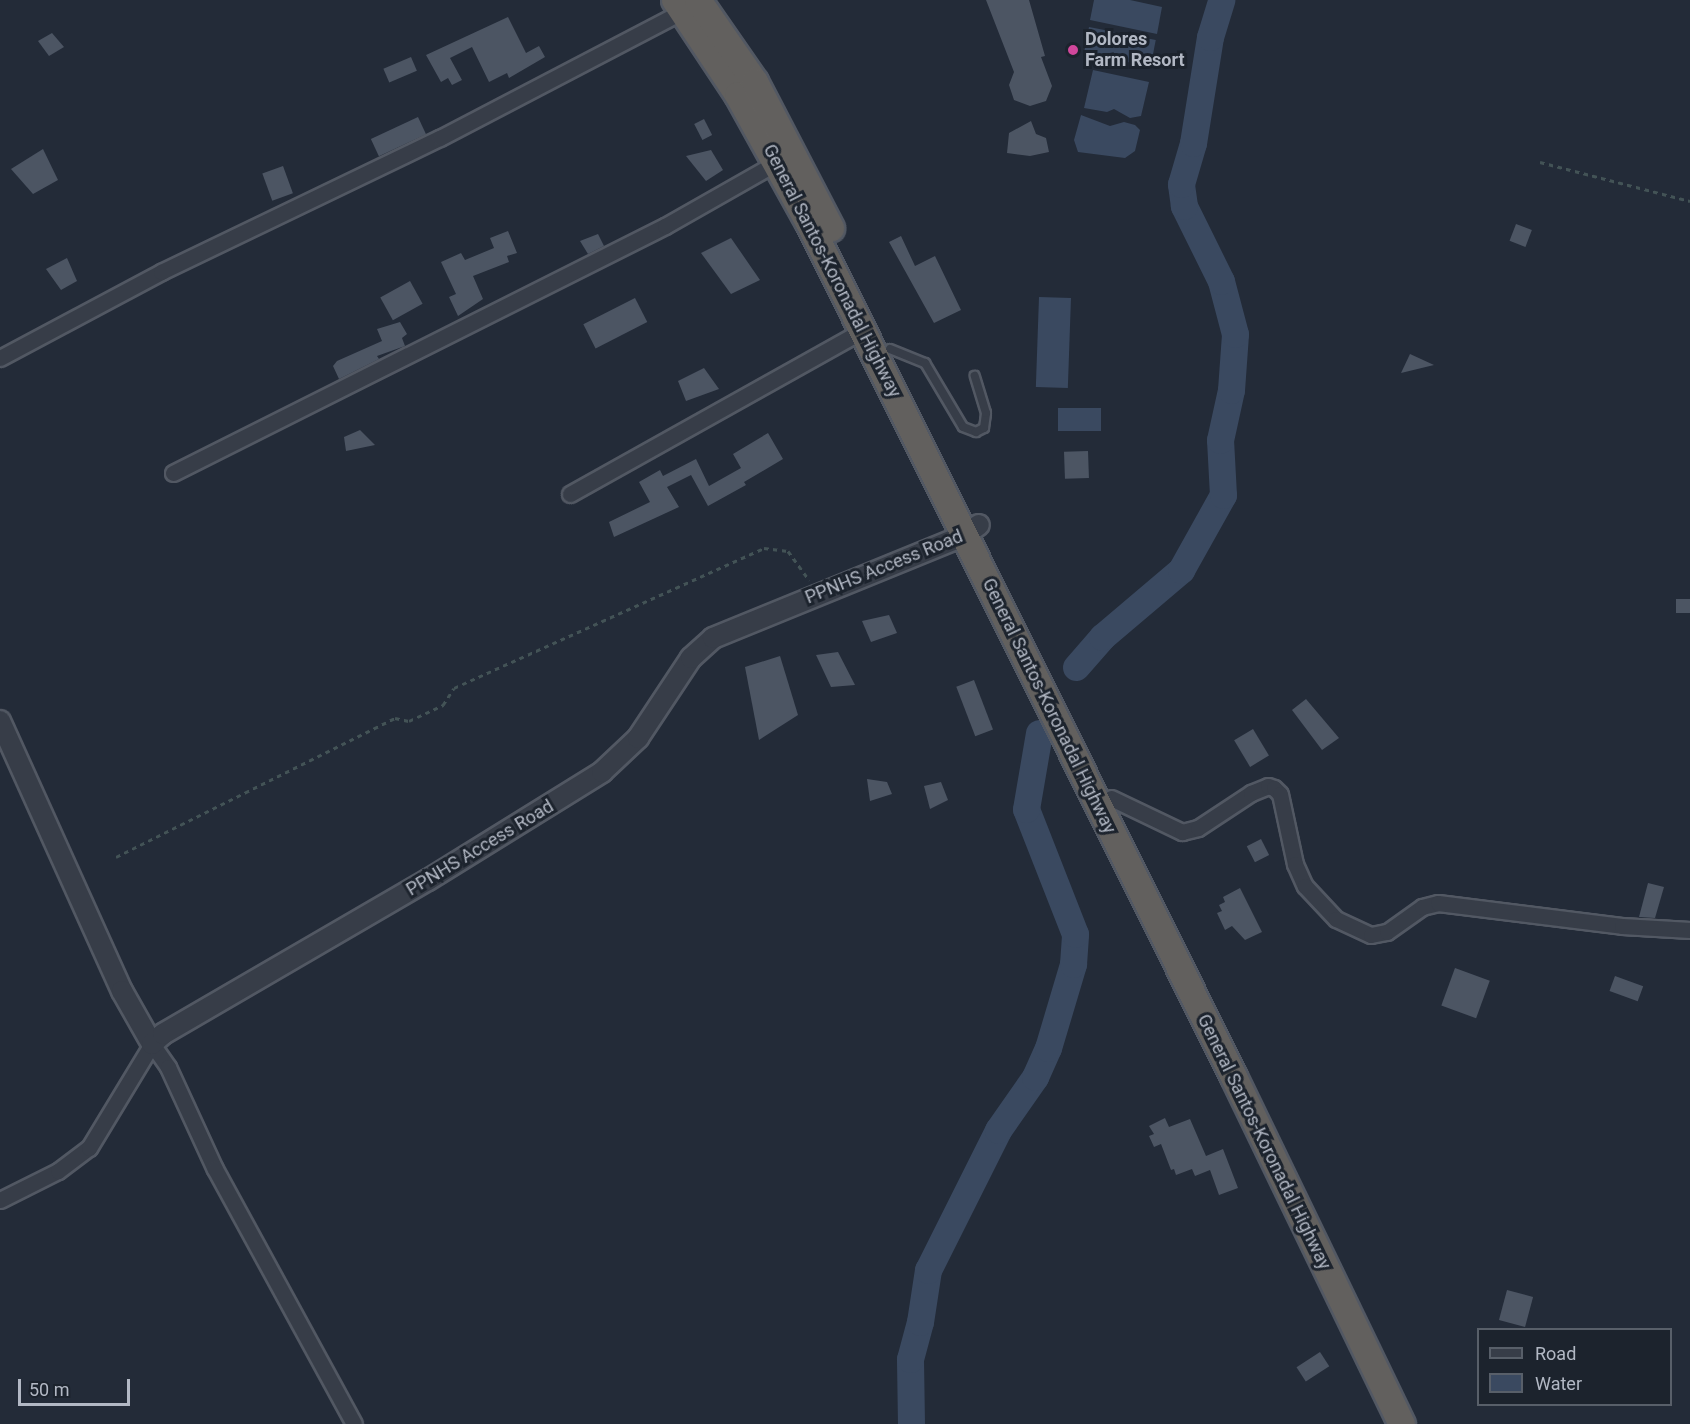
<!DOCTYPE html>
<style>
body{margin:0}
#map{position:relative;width:1690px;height:1424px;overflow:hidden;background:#232b38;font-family:Roboto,sans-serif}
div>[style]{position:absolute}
.water>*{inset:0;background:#3a4960;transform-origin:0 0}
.river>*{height:27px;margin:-13.5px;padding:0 13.5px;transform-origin:13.5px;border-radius:13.5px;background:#3a4960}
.building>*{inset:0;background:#4c5563;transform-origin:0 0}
.path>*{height:3px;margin-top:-1.5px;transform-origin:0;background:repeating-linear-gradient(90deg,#435356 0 4.5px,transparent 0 9px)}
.roads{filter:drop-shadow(2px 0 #525863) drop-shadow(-2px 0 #525863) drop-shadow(0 2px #525863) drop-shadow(0 -2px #525863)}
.service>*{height:8px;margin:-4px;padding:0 4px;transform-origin:4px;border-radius:4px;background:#373d48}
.minor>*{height:15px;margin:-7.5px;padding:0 7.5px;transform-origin:7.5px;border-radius:7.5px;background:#373d48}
.tertiary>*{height:20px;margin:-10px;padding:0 10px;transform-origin:10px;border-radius:10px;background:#373d48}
.trunk>*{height:26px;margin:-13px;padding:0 13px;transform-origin:13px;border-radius:13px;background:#62605e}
.dots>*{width:16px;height:16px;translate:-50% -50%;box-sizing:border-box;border:3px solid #1c232d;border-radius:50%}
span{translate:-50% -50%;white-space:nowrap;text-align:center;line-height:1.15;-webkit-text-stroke:6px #1c232d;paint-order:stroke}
.poi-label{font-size:18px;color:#b2b8c4;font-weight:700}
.left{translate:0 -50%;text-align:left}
.street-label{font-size:18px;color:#b2b8c4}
.legend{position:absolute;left:1477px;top:1328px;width:195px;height:78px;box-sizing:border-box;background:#1c232d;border:2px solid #585f69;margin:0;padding:8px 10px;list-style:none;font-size:18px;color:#b2b8c4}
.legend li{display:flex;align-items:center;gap:12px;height:30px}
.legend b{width:30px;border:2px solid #585f69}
.scale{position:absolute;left:18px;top:1379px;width:112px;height:27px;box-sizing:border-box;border:3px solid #b2b8c4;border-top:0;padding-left:8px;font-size:18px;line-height:21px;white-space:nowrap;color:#b2b8c4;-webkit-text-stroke:4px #1c232d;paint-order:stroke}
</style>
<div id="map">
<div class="water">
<i style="clip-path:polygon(1094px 0,1130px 0,1162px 7px,1157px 34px,1090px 20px)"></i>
<i style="left:1089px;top:27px;width:68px;height:27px;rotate:11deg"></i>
<i style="clip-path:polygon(1093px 70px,1149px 82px,1141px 116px,1130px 118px,1114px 109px,1107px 112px,1084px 108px)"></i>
<i style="clip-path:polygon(1081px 115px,1110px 126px,1124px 122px,1135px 125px,1140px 130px,1135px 151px,1125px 158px,1078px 152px,1074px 140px)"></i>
<i style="left:1039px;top:297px;width:32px;height:90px;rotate:2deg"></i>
<i style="left:1058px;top:408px;width:43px;height:23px"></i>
</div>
<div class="river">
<i style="left:1076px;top:667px;width:40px;rotate:-49deg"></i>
<i style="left:1102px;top:637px;width:104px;rotate:-40.3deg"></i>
<i style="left:1181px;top:570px;width:86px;rotate:-60.8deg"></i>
<i style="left:1223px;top:495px;width:55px;rotate:-93.1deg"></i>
<i style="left:1220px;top:440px;width:51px;rotate:-77.6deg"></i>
<i style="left:1231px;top:390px;width:56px;rotate:-85.9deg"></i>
<i style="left:1235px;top:334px;width:55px;rotate:-104.8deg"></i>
<i style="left:1221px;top:281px;width:84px;rotate:-116.3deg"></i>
<i style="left:1184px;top:206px;width:22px;rotate:-98deg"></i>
<i style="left:1181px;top:184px;width:43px;rotate:-73.7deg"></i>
<i style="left:1193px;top:143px;width:107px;rotate:-80.9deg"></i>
<i style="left:1210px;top:37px;width:39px;rotate:-73deg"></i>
<i style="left:911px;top:1424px;width:65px;rotate:-90.9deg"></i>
<i style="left:910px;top:1359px;width:38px;rotate:-75deg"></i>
<i style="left:920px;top:1322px;width:53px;rotate:-81.3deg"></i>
<i style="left:928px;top:1270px;width:157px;rotate:-63.4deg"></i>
<i style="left:998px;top:1130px;width:65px;rotate:-55.1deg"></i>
<i style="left:1035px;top:1077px;width:32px;rotate:-66deg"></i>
<i style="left:1048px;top:1048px;width:88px;rotate:-73.4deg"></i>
<i style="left:1073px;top:964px;width:30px;rotate:-86deg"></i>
<i style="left:1075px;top:934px;width:134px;rotate:-111.4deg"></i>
<i style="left:1026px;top:809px;width:77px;rotate:-80.3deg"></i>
</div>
<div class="building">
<i style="clip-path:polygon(986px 0,1029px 0,1045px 56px,1041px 57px,1052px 86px,1046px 101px,1030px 106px,1014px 100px,1009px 85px,1014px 72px)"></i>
<i style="clip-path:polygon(508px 17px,526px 53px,539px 46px,545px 57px,509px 78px,507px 73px,489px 82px,472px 47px,450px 58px,462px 80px,452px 85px,448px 78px,441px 82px,426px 55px)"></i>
<i style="clip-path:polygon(52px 33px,64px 47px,49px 56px,38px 41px)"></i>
<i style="left:411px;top:57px;width:15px;height:30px;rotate:67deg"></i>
<i style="left:418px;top:117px;width:19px;height:52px;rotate:65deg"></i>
<i style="left:704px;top:119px;width:18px;height:11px;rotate:63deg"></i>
<i style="clip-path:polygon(1031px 121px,1036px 134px,1046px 138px,1049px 152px,1030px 156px,1007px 153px,1009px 133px)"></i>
<i style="clip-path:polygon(43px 149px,58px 180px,33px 194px,11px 169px)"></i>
<i style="clip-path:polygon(711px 150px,723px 170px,706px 181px,686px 156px)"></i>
<i style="left:283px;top:166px;width:29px;height:22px;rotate:70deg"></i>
<i style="left:1516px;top:224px;width:17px;height:18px;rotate:21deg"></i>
<i style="clip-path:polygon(508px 231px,517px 253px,507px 256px,509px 262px,473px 276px,483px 299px,458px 316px,449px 297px,456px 294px,441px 262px,461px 253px,465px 260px,494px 248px,490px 238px)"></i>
<i style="clip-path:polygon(598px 234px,604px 246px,588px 254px,580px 241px)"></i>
<i style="clip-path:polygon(901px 236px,915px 266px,935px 256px,961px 310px,934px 323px,889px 242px)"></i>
<i style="clip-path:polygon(731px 238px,760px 280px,731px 294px,701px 253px)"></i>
<i style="clip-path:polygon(67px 258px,77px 281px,61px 290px,46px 269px)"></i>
<i style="left:410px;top:281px;width:26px;height:34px;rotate:61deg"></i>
<i style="left:635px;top:298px;width:27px;height:58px;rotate:63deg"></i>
<i style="clip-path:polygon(400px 322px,407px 334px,402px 338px,405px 346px,377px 356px,379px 359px,339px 379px,333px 366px,337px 361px,382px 341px,377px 329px)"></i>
<i style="clip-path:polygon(1410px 354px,1434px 365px,1401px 373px)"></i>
<i style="clip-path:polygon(704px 368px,719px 389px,686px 401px,678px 381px)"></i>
<i style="clip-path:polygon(360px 430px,375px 445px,346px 451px,344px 437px)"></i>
<i style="clip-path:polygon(768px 433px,783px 459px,744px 482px,746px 485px,708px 506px,691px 475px,667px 487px,679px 507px,614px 537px,609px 522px,650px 502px,639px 482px,660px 470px,663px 476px,696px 459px,709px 486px,741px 468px,733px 454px)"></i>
<i style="left:1088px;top:451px;width:27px;height:24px;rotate:88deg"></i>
<i style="left:1676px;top:599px;width:14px;height:14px"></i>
<i style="clip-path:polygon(889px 615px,897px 633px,871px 642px,862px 621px)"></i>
<i style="clip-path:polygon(838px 652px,855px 685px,831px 687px,816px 655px)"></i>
<i style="clip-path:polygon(780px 656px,798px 715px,759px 740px,745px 667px)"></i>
<i style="left:974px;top:680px;width:53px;height:19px;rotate:69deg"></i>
<i style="clip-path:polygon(1306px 699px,1339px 738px,1322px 750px,1292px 710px)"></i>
<i style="left:1253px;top:729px;width:31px;height:22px;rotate:59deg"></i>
<i style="clip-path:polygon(867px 779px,887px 782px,892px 794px,870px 801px)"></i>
<i style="clip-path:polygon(941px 782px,948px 800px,930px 809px,924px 786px)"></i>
<i style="left:1261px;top:839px;width:18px;height:16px;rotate:63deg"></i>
<i style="clip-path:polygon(1648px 883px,1664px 887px,1655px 918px,1639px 917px)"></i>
<i style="clip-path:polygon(1240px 888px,1262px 932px,1245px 940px,1232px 926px,1225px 930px,1217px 913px,1222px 911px,1219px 905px,1225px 902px,1223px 897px)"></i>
<i style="left:1455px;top:968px;width:37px;height:40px;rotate:20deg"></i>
<i style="left:1615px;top:976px;width:30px;height:16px;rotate:20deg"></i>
<i style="clip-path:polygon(1165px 1118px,1169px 1127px,1190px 1119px,1206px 1156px,1223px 1149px,1238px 1188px,1219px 1195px,1210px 1170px,1195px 1176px,1192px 1169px,1176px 1175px,1174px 1169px,1171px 1170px,1161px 1144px,1154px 1147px,1149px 1136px,1154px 1134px,1149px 1126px)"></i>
<i style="left:1507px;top:1290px;width:27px;height:31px;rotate:15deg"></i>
<i style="left:1320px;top:1352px;width:17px;height:28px;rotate:57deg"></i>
</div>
<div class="path">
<i style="left:1540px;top:162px;width:155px;rotate:14.6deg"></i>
<i style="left:116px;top:857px;width:312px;rotate:-26.5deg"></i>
<i style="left:395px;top:718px;width:14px;rotate:12deg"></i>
<i style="left:409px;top:721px;width:38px;rotate:-25deg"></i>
<i style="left:443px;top:705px;width:20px;rotate:-57deg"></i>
<i style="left:454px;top:688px;width:340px;rotate:-24.3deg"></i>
<i style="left:764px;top:548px;width:24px;rotate:7deg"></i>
<i style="left:788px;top:551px;width:36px;rotate:54deg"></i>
</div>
<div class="roads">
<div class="service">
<i style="left:890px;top:349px;width:38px;rotate:22deg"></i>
<i style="left:925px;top:363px;width:74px;rotate:59.3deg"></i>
<i style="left:963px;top:427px;width:14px;rotate:21deg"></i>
<i style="left:976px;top:432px;width:9px;rotate:-27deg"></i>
<i style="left:984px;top:428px;width:15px;rotate:-82deg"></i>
<i style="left:986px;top:413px;width:39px;rotate:-107deg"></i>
</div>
<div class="minor">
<i style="left:0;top:358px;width:183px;rotate:-28.1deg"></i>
<i style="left:161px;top:272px;width:310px;rotate:-25.7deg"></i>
<i style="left:440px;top:138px;width:274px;rotate:-27.6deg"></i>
<i style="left:173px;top:473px;width:551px;rotate:-26.66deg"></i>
<i style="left:665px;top:226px;width:133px;rotate:-29.6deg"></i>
<i style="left:570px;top:494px;width:336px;rotate:-29.2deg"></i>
<i style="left:1111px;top:798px;width:79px;rotate:25.6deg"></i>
<i style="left:1182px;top:832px;width:16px;rotate:-14deg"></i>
<i style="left:1198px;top:828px;width:64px;rotate:-33.4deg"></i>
<i style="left:1251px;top:793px;width:18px;rotate:-22deg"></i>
<i style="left:1268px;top:786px;width:6px;rotate:18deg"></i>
<i style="left:1274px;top:788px;width:8px;rotate:45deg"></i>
<i style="left:1280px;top:794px;width:72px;rotate:77.9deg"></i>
<i style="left:1295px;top:864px;width:24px;rotate:66deg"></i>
<i style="left:1305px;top:886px;width:45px;rotate:46.8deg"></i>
<i style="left:1336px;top:919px;width:38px;rotate:25deg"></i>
<i style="left:1371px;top:935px;width:16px;rotate:-11deg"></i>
<i style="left:1387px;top:932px;width:43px;rotate:-35.5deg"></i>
<i style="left:1422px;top:907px;width:16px;rotate:-14deg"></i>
<i style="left:1438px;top:903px;width:185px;rotate:7.1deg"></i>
<i style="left:1622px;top:926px;width:68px;rotate:3.4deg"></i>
<i style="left:0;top:1200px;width:65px;rotate:-26.6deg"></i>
<i style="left:58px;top:1171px;width:39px;rotate:-37deg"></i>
<i style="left:89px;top:1148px;width:122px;rotate:-58.8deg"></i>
<i style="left:152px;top:1044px;width:28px;rotate:55deg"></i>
<i style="left:168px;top:1067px;width:112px;rotate:65.3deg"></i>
<i style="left:215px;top:1169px;width:290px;rotate:61.4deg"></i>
</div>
<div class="tertiary">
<i style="left:0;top:721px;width:296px;rotate:65.7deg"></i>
<i style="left:122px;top:991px;width:61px;rotate:60.5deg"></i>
<i style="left:152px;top:1044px;width:15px;rotate:-42deg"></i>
<i style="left:163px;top:1034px;width:306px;rotate:-30.2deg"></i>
<i style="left:428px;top:880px;width:205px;rotate:-31.8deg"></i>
<i style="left:602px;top:772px;width:50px;rotate:-43.4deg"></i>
<i style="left:638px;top:738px;width:96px;rotate:-56.5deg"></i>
<i style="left:691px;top:658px;width:30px;rotate:-42deg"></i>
<i style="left:713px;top:638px;width:272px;rotate:-22.2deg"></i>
<i style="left:965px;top:535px;width:17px;rotate:-36deg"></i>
</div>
<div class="trunk">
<i style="left:675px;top:0;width:114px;rotate:56.4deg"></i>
<i style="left:738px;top:95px;width:146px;rotate:61deg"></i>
<i style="left:809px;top:223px;width:954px;rotate:63.54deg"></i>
<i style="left:1234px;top:1077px;width:386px;rotate:64.2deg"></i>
<i style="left:698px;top:0;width:100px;rotate:55.2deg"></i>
<i style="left:755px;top:82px;width:165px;rotate:62.5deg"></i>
</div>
</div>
<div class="dots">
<i style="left:1073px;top:50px;background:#d1479c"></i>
</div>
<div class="poi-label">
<span class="left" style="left:1085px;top:50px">Dolores<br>Farm Resort</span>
</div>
<div class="street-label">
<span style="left:832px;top:271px;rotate:63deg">General Santos-Koronadal Highway</span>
<span style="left:884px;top:567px;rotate:-22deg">PPNHS Access Road</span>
<span style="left:1049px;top:706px;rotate:64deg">General Santos-Koronadal Highway</span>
<span style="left:480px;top:848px;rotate:-31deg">PPNHS Access Road</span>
<span style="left:1264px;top:1142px;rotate:64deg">General Santos-Koronadal Highway</span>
</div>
<ul class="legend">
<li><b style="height:8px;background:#373d48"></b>Road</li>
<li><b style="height:16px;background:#3a4960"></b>Water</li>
</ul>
<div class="scale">50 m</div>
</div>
